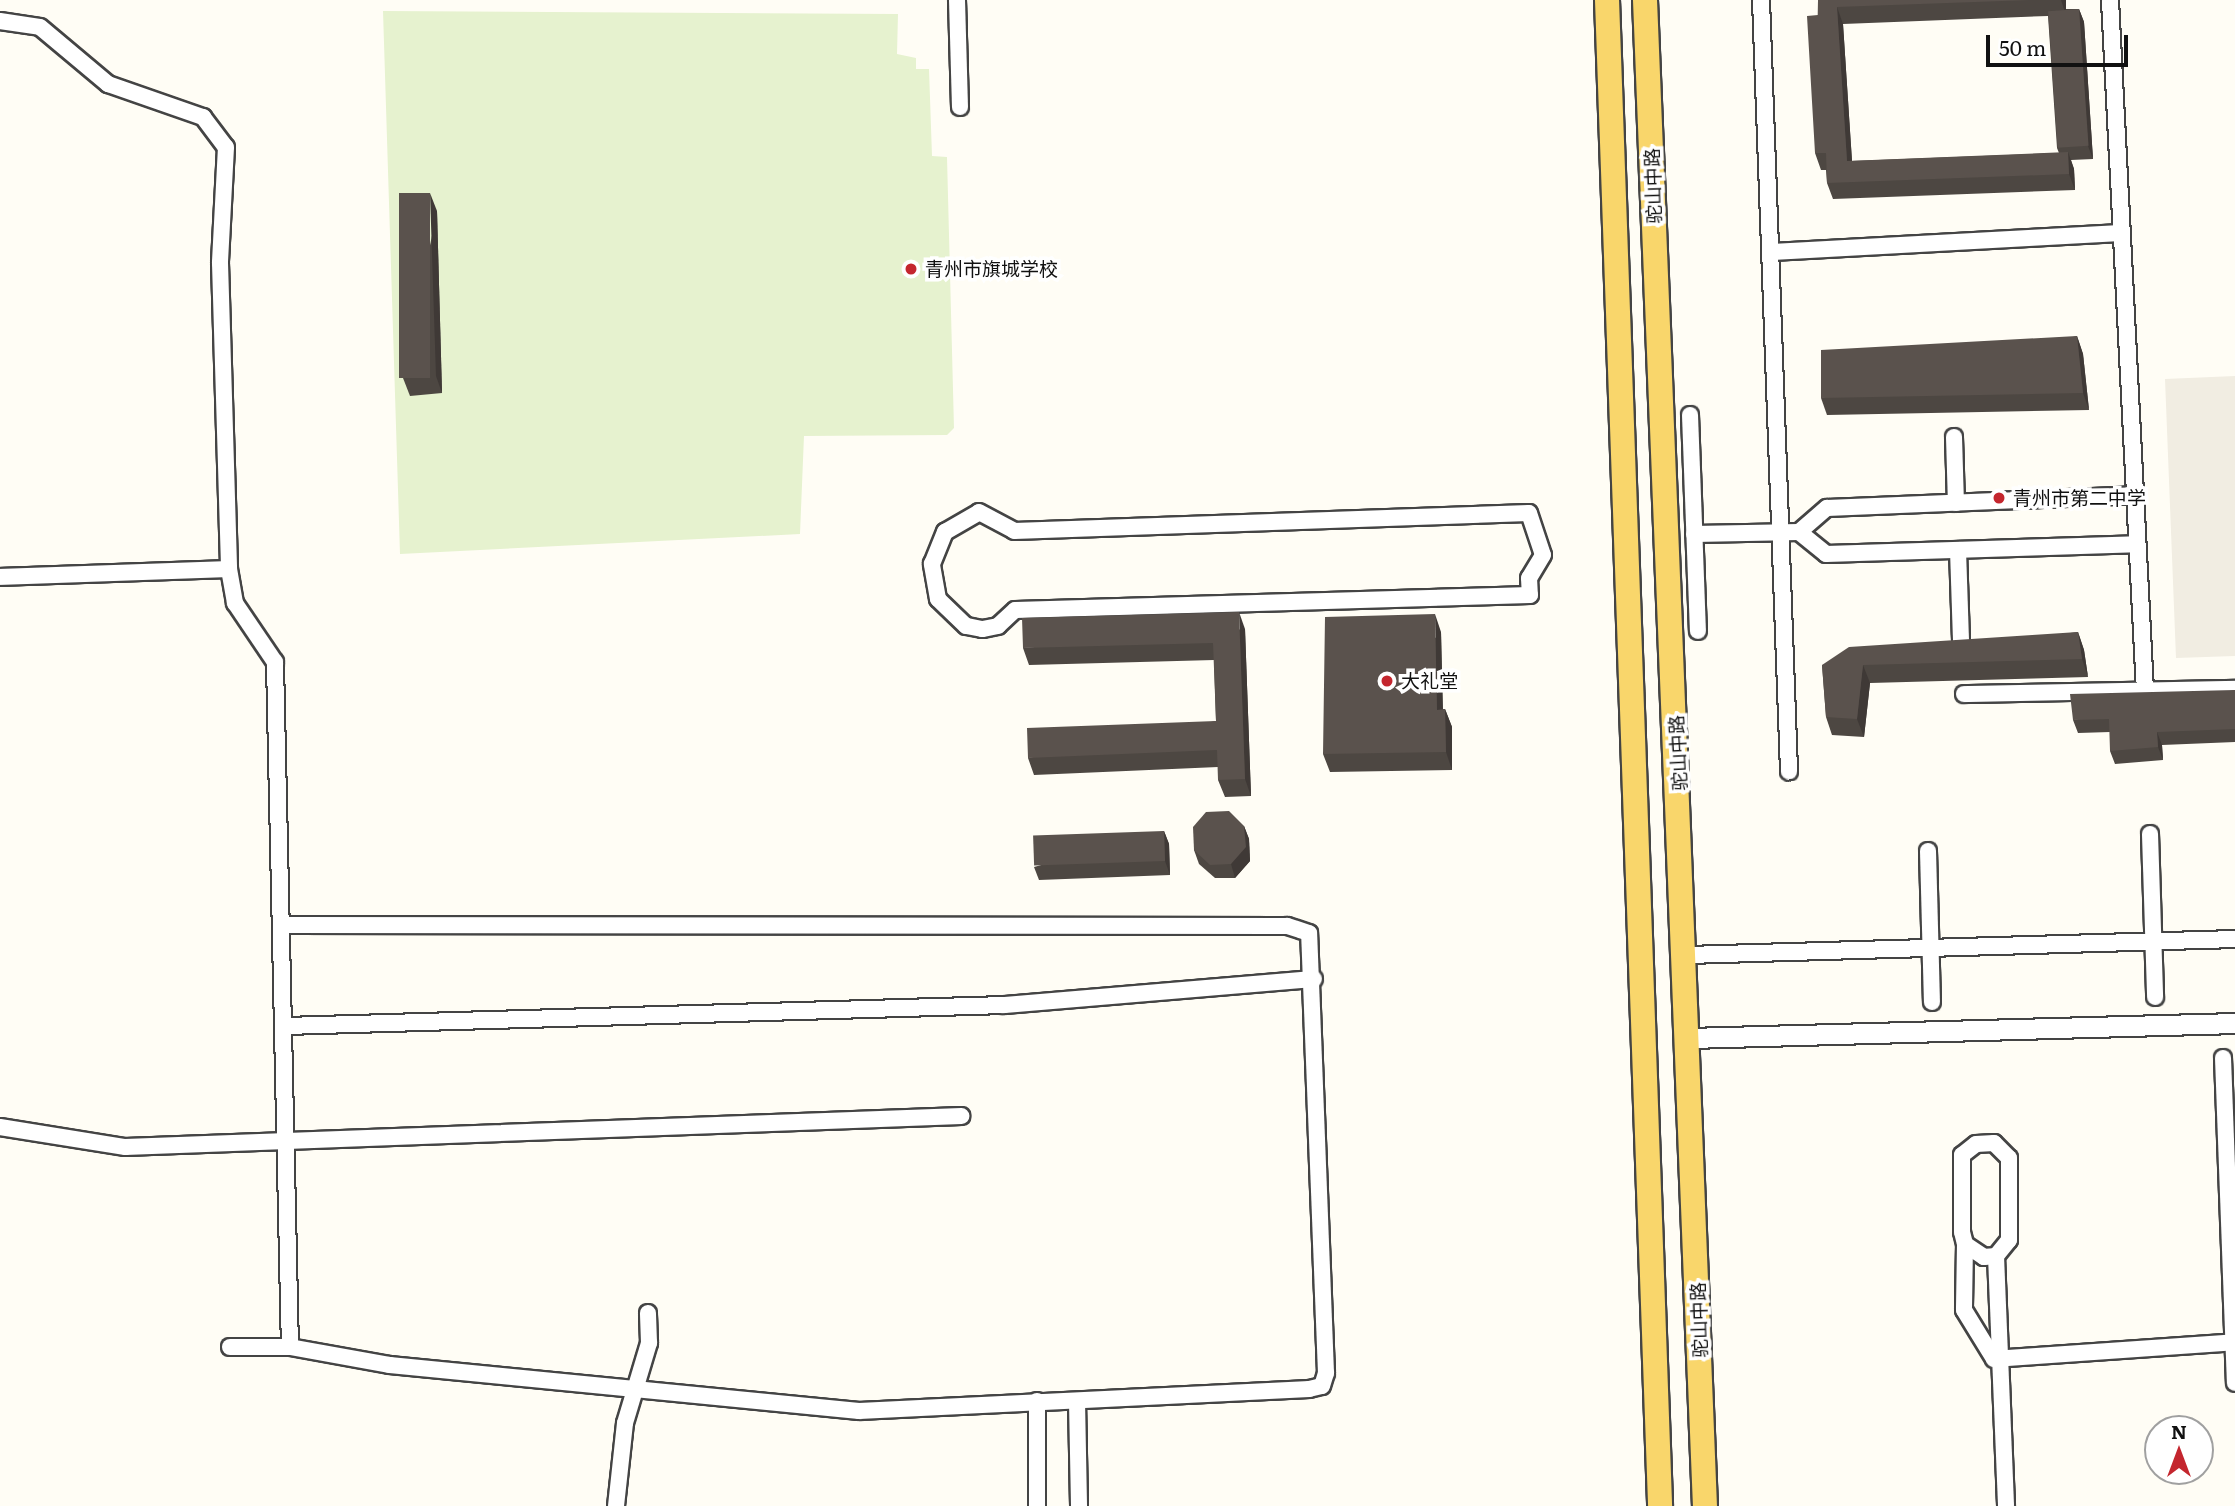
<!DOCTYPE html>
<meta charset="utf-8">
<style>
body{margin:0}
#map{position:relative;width:2235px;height:1506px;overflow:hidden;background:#fffdf5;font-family:Literata,"Noto Sans SC",serif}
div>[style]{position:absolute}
.pitch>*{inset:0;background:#e6f2cf}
.plaza>*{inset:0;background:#f1ede2}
.roads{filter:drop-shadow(2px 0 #444) drop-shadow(-2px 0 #444) drop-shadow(0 2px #444) drop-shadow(0 -2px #444)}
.minor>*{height:16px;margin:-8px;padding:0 8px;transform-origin:8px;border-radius:8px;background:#fff}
.tertiary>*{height:19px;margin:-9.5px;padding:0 9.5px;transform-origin:9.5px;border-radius:9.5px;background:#fff}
.primary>*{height:24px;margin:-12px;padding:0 12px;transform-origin:12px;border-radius:12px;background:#f9d66b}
.wall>*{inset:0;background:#4d4742}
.shaded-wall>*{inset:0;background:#3f3936}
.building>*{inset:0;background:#5a524d;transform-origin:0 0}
.dots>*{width:19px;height:19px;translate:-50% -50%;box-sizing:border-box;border:4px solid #fff;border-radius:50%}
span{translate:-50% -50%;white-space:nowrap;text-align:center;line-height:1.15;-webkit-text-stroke:7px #fff;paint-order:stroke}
.street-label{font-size:19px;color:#111}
.poi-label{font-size:19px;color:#111}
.left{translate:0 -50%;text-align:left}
.north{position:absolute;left:2144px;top:1415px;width:70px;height:70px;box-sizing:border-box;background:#fff;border:2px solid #a0a0a0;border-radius:50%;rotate:0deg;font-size:19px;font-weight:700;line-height:28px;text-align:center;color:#111}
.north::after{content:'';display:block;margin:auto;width:24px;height:32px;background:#c4262e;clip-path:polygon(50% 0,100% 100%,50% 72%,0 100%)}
.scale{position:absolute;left:1986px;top:35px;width:142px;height:32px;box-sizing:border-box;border:4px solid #111;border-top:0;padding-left:9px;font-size:21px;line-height:24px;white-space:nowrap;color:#111;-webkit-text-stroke:5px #fff;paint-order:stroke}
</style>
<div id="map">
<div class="pitch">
<i style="clip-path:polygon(383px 11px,898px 14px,897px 54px,916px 58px,916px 69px,929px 69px,932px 156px,947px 157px,954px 428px,947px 435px,804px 436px,800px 534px,400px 554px)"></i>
</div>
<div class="plaza">
<i style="clip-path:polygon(2235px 376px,2235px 656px,2176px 658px,2165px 379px)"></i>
</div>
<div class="roads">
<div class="minor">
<i style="left:957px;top:0;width:107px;rotate:88.4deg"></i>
<i style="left:1761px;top:0;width:772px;rotate:87.92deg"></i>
<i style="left:2110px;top:0;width:691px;rotate:87.1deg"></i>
<i style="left:0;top:21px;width:40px;rotate:8.5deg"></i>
<i style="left:40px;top:27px;width:89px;rotate:40deg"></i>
<i style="left:108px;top:84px;width:101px;rotate:19.2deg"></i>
<i style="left:203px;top:117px;width:38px;rotate:53deg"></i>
<i style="left:226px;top:147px;width:116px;rotate:93deg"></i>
<i style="left:220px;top:263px;width:306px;rotate:88.3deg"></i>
<i style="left:229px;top:569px;width:35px;rotate:80deg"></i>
<i style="left:235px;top:603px;width:71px;rotate:55.9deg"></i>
<i style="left:275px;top:662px;width:685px;rotate:88.75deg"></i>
<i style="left:1771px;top:252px;width:351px;rotate:-3.1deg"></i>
<i style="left:1690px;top:415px;width:216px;rotate:87.9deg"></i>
<i style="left:1954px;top:437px;width:66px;rotate:88.3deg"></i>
<i style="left:979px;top:512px;width:40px;rotate:28deg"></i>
<i style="left:1014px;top:531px;width:515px;rotate:-2deg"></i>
<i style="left:1529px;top:513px;width:44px;rotate:71.6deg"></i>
<i style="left:1543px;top:555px;width:27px;rotate:121deg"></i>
<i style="left:1529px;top:578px;width:17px;rotate:87deg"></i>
<i style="left:1530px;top:595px;width:515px;rotate:178.33deg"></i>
<i style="left:1015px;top:610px;width:23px;rotate:137deg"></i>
<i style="left:998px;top:626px;width:16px;rotate:169deg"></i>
<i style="left:982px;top:629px;width:16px;rotate:-169deg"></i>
<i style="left:966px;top:626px;width:39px;rotate:-136deg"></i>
<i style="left:938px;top:599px;width:36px;rotate:-100deg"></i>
<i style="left:932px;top:564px;width:35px;rotate:-68deg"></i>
<i style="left:945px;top:532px;width:39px;rotate:-30deg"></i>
<i style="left:1799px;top:532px;width:35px;rotate:39deg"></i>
<i style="left:1826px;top:554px;width:310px;rotate:-1.8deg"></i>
<i style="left:1694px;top:534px;width:105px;rotate:-1.1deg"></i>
<i style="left:1799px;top:532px;width:37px;rotate:-41deg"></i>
<i style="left:1827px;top:508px;width:307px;rotate:-2.4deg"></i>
<i style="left:1958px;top:550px;width:92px;rotate:88.1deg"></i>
<i style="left:0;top:577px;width:229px;rotate:-2deg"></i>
<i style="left:1964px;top:694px;width:271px;rotate:-1.1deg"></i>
<i style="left:2150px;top:834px;width:163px;rotate:88.2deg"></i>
<i style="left:1928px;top:851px;width:151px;rotate:88.5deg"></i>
<i style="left:1687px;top:955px;width:548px;rotate:-1.67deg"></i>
<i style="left:285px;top:1026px;width:719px;rotate:-1.67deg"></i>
<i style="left:1004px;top:1005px;width:311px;rotate:-4.8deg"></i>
<i style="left:2223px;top:1058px;width:325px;rotate:87.9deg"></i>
<i style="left:0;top:1127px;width:127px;rotate:9.1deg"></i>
<i style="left:125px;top:1147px;width:837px;rotate:-2.12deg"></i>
<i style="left:1994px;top:1143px;width:21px;rotate:45deg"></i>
<i style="left:2009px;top:1158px;width:82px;rotate:90deg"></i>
<i style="left:2009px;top:1240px;width:21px;rotate:129deg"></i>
<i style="left:1996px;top:1256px;width:12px;rotate:175deg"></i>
<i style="left:1984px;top:1257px;width:23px;rotate:-146deg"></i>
<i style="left:1965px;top:1244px;width:12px;rotate:-104deg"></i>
<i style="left:1962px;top:1232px;width:77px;rotate:-90deg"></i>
<i style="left:1962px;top:1155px;width:18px;rotate:-38deg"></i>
<i style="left:1976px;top:1144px;width:18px;rotate:-3deg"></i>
<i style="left:1965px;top:1244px;width:66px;rotate:90.9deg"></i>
<i style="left:1964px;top:1310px;width:57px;rotate:58.5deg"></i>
<i style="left:1994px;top:1359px;width:242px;rotate:-4deg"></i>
<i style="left:1996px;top:1256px;width:250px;rotate:87.7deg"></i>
<i style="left:230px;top:1347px;width:60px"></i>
<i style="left:290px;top:1347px;width:102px;rotate:10.2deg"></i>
<i style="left:390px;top:1365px;width:471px;rotate:5.6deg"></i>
<i style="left:859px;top:1411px;width:451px;rotate:-2.8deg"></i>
<i style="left:1309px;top:1389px;width:13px;rotate:-13deg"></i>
<i style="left:1322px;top:1386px;width:14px;rotate:-73deg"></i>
<i style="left:1326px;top:1373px;width:440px;rotate:-92.2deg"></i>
<i style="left:1309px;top:933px;width:23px;rotate:-162deg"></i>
<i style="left:1287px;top:926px;width:1002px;rotate:-179.94deg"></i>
<i style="left:1037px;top:1401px;width:105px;rotate:90deg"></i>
<i style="left:1077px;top:1401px;width:105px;rotate:88.9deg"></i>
<i style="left:616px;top:1506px;width:83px;rotate:-83.8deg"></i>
<i style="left:625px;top:1423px;width:84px;rotate:-73.3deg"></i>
<i style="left:649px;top:1343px;width:30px;rotate:-92deg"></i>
</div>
<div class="tertiary">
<i style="left:1689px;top:1038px;width:546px;rotate:-1.57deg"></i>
</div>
<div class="primary">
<i style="left:1607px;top:0;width:1507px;rotate:87.98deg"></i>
<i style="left:1645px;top:0;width:1507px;rotate:87.72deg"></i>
</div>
</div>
<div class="wall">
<i style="clip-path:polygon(evenodd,1818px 0,2066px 0,2066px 9px,2079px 9px,2084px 22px,2093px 159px,2071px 160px,2074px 169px,2075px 190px,1833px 199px,1827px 183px,1826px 170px,1821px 170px,1815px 153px,1818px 0,2048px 16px,2057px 148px,2059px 153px,1852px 161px,1843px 24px,2048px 16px)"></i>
<i style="clip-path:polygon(437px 211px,442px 393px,410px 396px,403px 378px)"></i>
<i style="clip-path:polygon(2077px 336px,2083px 354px,2089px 410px,1827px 415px,1821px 398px)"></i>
<i style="clip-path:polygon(1245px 629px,1251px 796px,1225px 797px,1218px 780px,1218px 767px,1034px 775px,1028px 758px,1216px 721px,1214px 660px,1029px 665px,1023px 648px)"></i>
<i style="clip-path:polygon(1441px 632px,1443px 709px,1445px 709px,1452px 727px,1452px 770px,1330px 772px,1323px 754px)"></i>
<i style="clip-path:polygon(2078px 632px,2084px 650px,2088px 677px,1870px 683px,1864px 737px,1832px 735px,1826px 717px,1822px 665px)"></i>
<i style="clip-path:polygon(2235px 690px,2235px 742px,2162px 745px,2163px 760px,2115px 764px,2110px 751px,2110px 732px,2078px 733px,2073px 720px)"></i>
<i style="clip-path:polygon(1244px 826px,1249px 839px,1250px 861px,1235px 878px,1215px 878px,1199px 864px,1194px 850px)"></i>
<i style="clip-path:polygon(1164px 831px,1169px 844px,1170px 875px,1039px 880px,1034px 867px)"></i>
</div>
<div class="shaded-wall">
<i style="clip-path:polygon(2061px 0,2066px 0,2066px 15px)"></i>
<i style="clip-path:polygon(1837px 7px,1843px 24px,1853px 177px,1847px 161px)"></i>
<i style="clip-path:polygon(2079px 9px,2084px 22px,2093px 159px,2088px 146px)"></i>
<i style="clip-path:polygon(2068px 152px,2074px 169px,2075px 190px,2069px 174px)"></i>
<i style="clip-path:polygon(430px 193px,437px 211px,442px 393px,436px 376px)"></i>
<i style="clip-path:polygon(2077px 336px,2083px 354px,2089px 410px,2083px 393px)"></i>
<i style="clip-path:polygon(1239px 612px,1245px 629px,1251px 796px,1245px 779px)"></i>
<i style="clip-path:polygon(1435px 614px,1441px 632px,1443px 727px,1437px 710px)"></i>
<i style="clip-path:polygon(2078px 632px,2084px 650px,2088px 677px,2082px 659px)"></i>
<i style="clip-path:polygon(1863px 665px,1870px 683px,1864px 737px,1857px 719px)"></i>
<i style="clip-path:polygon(1445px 709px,1452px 727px,1452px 770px,1446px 752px)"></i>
<i style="clip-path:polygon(2157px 732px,2162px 745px,2163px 760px,2158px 747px)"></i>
<i style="clip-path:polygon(1244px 826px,1249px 839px,1250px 861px,1235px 878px,1231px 864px)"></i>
<i style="clip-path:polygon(1164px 831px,1169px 844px,1170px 875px,1165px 861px)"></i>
</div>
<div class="building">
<i style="clip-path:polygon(1818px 0,2030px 0,1837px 7px,1847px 161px,2068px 152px,2069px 174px,1827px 183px,1826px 153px,1815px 153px,1807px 16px,1818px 15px)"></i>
<i style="left:2079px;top:9px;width:137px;height:31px;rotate:86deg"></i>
<i style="left:399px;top:193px;width:31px;height:185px"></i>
<i style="clip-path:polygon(2077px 336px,2083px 393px,1821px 398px,1821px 350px)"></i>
<i style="clip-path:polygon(1239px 612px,1245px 779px,1218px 780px,1217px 750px,1028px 758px,1027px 728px,1216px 721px,1213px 643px,1023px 648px,1022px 618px)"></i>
<i style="clip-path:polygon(1435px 614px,1437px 710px,1445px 709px,1446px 752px,1323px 754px,1325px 617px)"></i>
<i style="clip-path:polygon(2078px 632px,2082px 659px,1863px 665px,1857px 719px,1826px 717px,1822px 665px,1849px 647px)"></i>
<i style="clip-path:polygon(2235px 690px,2235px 729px,2157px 732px,2158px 747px,2110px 751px,2109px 719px,2073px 720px,2070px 694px)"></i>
<i style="clip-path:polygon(1229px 811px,1244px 826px,1246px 847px,1231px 864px,1210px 865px,1194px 850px,1193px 827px,1206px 812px)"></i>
<i style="left:1164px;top:831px;width:30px;height:131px;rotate:88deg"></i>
</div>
<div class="dots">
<i style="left:911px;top:269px;background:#c4262e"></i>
<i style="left:1999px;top:498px;background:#c4262e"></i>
<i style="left:1387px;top:681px;background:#c4262e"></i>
</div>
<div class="street-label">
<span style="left:1653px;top:186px;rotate:-92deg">驼山中路</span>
<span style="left:1678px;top:753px;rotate:-93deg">驼山中路</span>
<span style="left:1699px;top:1320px;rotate:-92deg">驼山中路</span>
</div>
<div class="poi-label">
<span class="left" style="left:925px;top:269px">青州市旗城学校</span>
<span class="left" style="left:2013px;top:498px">青州市第二中学</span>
<span class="left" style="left:1401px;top:681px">大礼堂</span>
</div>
<div class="north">N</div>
<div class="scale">50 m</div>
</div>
